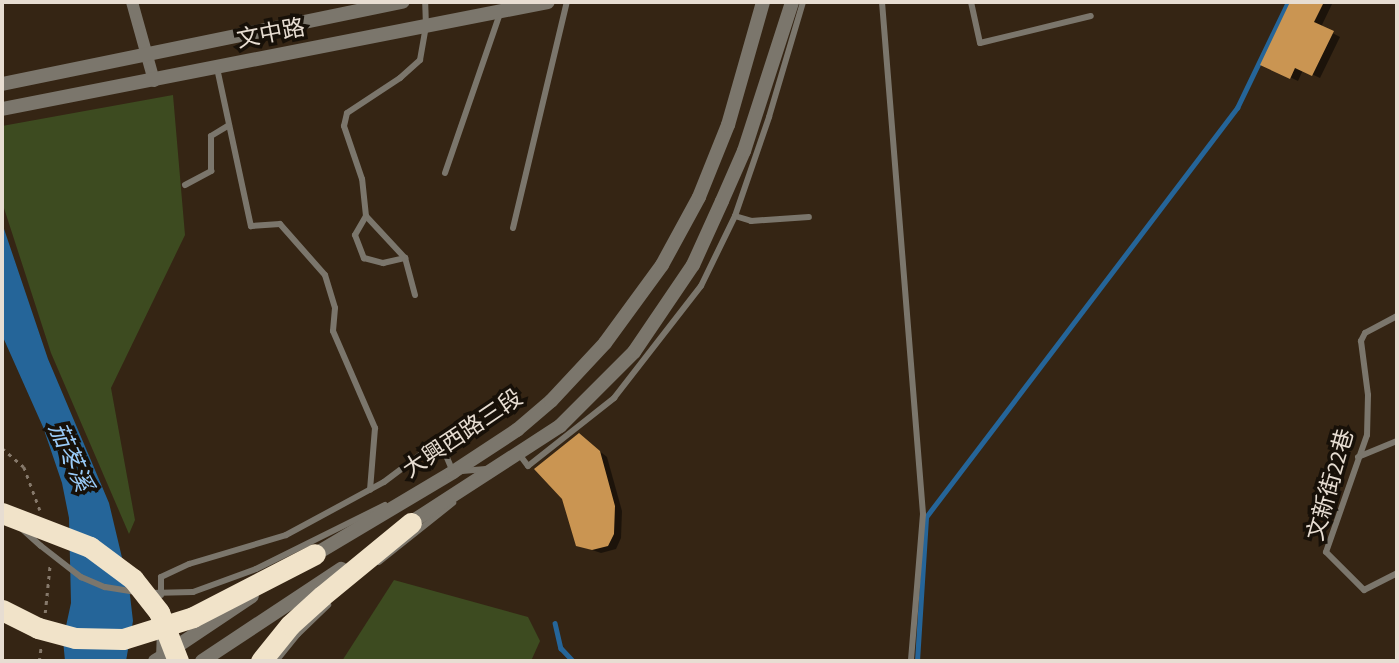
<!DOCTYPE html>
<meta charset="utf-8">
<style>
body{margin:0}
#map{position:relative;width:1399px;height:663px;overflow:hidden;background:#352514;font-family:"Source Sans 3","Noto Sans TC",sans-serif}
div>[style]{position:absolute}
.green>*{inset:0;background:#3d4b20}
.water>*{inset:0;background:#256599}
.shadow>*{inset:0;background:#0007}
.stream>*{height:4.5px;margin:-2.25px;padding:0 2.25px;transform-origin:2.25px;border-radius:2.25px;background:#256599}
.building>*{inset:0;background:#ca9552}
.path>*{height:2.5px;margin-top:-1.25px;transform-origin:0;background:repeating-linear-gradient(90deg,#86796b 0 3.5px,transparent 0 8.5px)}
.service>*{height:6px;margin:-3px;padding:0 3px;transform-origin:3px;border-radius:3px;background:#7b766c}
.minor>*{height:12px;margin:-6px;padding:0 6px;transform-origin:6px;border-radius:6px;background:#7b766c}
.tertiary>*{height:14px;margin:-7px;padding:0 7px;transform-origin:7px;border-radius:7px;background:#7b766c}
.motorway>*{height:21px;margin:-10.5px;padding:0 10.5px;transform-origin:10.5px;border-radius:10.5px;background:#f1e3c9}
.service-bridge>*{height:6px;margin:-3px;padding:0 3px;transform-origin:3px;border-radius:3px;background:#7b766c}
.tertiary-bridge>*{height:14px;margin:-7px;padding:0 7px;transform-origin:7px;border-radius:7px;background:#7b766c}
.motorway-bridge>*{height:21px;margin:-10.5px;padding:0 10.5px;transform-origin:10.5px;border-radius:10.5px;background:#f1e3c9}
span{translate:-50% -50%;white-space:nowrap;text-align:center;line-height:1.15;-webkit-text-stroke:7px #171008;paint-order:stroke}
.street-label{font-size:23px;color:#e7ddd2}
.water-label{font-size:24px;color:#9acbf8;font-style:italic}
.frame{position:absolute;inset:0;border:4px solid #e7ddd2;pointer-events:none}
</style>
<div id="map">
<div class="green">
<i style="clip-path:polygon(173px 95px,185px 235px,111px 388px,135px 520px,129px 534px,51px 353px,2px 202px,2px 126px)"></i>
<i style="clip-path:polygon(394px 580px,528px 617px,540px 641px,531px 661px,342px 661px)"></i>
</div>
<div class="water">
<i style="clip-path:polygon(2px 223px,48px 359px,109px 503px,129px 587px,133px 621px,126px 661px,65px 661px,63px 640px,71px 603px,69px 518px,62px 483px,43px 427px,2px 335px)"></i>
</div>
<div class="shadow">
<i style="clip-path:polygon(1292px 2px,1333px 2px,1321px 27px,1340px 37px,1320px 78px,1303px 70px,1298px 81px,1262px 64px)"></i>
<i style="clip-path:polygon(579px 435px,607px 457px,622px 511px,621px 538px,616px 549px,601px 553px,577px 545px)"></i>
</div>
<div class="stream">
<i style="left:555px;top:623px;width:26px;rotate:77deg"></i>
<i style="left:561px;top:648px;width:18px;rotate:47deg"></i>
<i style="left:917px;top:661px;width:144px;rotate:-86.4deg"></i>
<i style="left:926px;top:517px;width:514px;rotate:-52.75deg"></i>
<i style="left:1237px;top:108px;width:118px;rotate:-64.3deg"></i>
</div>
<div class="building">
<i style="clip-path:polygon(1290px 2px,1324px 2px,1314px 22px,1334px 31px,1312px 76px,1295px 68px,1290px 79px,1260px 65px)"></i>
<i style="clip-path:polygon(579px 433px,600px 451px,615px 506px,614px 534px,608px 546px,592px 550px,576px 546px,562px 499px,534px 469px)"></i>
</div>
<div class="path">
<i style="left:2px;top:448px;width:29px;rotate:41deg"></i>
<i style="left:24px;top:467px;width:46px;rotate:69.6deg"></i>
<i style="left:45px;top:613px;width:49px;rotate:-84.2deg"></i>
<i style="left:39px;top:661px;width:14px;rotate:-82deg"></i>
</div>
<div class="service">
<i style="left:882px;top:2px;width:514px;rotate:85.42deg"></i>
<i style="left:923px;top:514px;width:147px;rotate:94.7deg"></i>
<i style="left:971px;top:2px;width:42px;rotate:77.6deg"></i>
<i style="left:980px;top:43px;width:114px;rotate:-13.7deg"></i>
<i style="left:217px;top:68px;width:162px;rotate:77.9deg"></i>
<i style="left:251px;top:226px;width:29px;rotate:-4deg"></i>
<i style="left:280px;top:224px;width:68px;rotate:48.6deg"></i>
<i style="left:325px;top:275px;width:34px;rotate:73deg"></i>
<i style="left:335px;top:308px;width:23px;rotate:95deg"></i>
<i style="left:333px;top:331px;width:106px;rotate:66.6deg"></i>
<i style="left:375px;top:428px;width:62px;rotate:94.6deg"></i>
<i style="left:445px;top:173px;width:169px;rotate:-71deg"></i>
<i style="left:185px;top:185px;width:30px;rotate:-28deg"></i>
<i style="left:211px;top:171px;width:35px;rotate:-90deg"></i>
<i style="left:211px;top:136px;width:21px;rotate:-31deg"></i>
<i style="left:366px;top:216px;width:22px;rotate:120deg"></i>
<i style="left:355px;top:235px;width:25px;rotate:69deg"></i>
<i style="left:364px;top:258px;width:20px;rotate:15deg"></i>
<i style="left:383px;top:263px;width:23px;rotate:-13deg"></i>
<i style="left:735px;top:216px;width:17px;rotate:17deg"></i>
<i style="left:751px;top:221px;width:58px;rotate:-3.9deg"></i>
<i style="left:513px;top:228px;width:232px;rotate:-76.6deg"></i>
<i style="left:415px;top:295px;width:38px;rotate:-105deg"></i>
<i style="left:405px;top:258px;width:57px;rotate:-132.9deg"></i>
<i style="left:366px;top:216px;width:37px;rotate:-96deg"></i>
<i style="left:362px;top:179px;width:56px;rotate:-108.8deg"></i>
<i style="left:344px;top:126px;width:13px;rotate:-77deg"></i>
<i style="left:347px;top:113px;width:64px;rotate:-33.4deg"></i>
<i style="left:400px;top:78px;width:27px;rotate:-42deg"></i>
<i style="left:420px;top:60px;width:35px;rotate:-80deg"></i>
<i style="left:426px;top:26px;width:24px;rotate:-92deg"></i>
<i style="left:1397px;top:316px;width:36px;rotate:152deg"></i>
<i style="left:1365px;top:333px;width:9px;rotate:117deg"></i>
<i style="left:1361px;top:341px;width:54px;rotate:82.6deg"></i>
<i style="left:1368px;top:395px;width:40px;rotate:91.4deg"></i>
<i style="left:1367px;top:435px;width:124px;rotate:109.3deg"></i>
<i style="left:1326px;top:552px;width:54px;rotate:45deg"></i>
<i style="left:1364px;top:590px;width:37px;rotate:-27deg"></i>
<i style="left:519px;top:454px;width:15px;rotate:53deg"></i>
<i style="left:528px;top:466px;width:110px;rotate:-38.3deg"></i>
<i style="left:614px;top:398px;width:142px;rotate:-52.2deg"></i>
<i style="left:701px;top:286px;width:78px;rotate:-64.1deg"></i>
<i style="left:735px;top:216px;width:105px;rotate:-71deg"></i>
<i style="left:769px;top:117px;width:120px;rotate:-73.5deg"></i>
<i style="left:1358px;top:457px;width:42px;rotate:-22.3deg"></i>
<i style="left:462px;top:471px;width:24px;rotate:-5deg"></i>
<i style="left:22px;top:529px;width:25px;rotate:42deg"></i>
<i style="left:379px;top:562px;width:95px;rotate:-38.6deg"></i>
<i style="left:193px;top:592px;width:67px;rotate:-20.1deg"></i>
<i style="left:256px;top:569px;width:144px;rotate:-26.4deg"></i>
<i style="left:161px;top:595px;width:18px;rotate:-90deg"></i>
<i style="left:161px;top:577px;width:31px;rotate:-25deg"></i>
<i style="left:189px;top:564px;width:101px;rotate:-16.6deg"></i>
<i style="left:286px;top:535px;width:111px;rotate:-28.4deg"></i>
<i style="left:384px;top:482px;width:65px;rotate:-36.9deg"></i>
<i style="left:436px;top:443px;width:7px;rotate:27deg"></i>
<i style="left:442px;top:446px;width:28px;rotate:67deg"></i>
<i style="left:159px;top:658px;width:24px;rotate:-88deg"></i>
<i style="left:276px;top:661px;width:35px;rotate:-51deg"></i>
<i style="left:298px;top:634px;width:42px;rotate:-44deg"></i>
</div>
<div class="minor">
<i style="left:132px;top:2px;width:82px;rotate:74.4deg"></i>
</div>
<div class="tertiary">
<i style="left:2px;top:84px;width:409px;rotate:-11.6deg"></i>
<i style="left:2px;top:109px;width:556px;rotate:-11.09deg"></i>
<i style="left:404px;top:527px;width:186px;rotate:-32.9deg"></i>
<i style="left:560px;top:426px;width:105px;rotate:-45deg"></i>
<i style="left:634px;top:352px;width:105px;rotate:-55.9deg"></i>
<i style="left:693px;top:265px;width:70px;rotate:-65.6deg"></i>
<i style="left:722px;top:201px;width:55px;rotate:-66.3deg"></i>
<i style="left:744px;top:151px;width:157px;rotate:-72.1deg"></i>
<i style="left:309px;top:558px;width:168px;rotate:-30.8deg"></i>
<i style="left:453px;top:472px;width:77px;rotate:-33.3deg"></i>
<i style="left:517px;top:430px;width:45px;rotate:-40.5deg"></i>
<i style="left:551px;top:401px;width:79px;rotate:-47deg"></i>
<i style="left:605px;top:343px;width:97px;rotate:-53.8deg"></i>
<i style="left:662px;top:265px;width:77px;rotate:-61.4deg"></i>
<i style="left:699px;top:197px;width:78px;rotate:-68.1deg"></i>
<i style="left:728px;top:125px;width:128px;rotate:-74.1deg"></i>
<i style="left:167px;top:653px;width:102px;rotate:-33.8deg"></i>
<i style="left:202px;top:661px;width:167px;rotate:-33.5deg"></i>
</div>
<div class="motorway">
<i style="left:2px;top:610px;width:40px;rotate:26.6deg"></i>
<i style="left:193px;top:617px;width:137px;rotate:-27.3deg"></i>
<i style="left:261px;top:661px;width:46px;rotate:-51.1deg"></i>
<i style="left:290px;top:625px;width:43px;rotate:-42.2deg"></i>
<i style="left:322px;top:596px;width:115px;rotate:-39.4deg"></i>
</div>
<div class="service-bridge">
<i style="left:41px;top:546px;width:51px;rotate:37.8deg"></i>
<i style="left:81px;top:577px;width:26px;rotate:23deg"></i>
<i style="left:105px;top:587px;width:30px;rotate:9deg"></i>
<i style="left:150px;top:593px;width:43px;rotate:-1.3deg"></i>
</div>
<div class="tertiary-bridge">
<i style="left:155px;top:661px;width:12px;rotate:-31deg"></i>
</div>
<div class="motorway-bridge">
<i style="left:2px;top:513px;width:94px;rotate:21.1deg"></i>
<i style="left:90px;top:547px;width:54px;rotate:36.7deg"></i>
<i style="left:133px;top:579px;width:42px;rotate:51.8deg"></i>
<i style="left:159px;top:612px;width:53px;rotate:68.8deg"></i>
<i style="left:38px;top:628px;width:38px;rotate:15deg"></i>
<i style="left:75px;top:638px;width:48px;rotate:1.2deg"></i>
<i style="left:123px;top:639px;width:73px;rotate:-17.4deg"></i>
</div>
<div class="street-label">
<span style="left:271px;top:34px;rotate:-11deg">文中路</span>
<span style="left:463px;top:434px;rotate:-34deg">大興西路三段</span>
<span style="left:1331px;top:485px;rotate:-74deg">文新街22巷</span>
</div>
<div class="water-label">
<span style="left:70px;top:457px;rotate:66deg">茄苳溪</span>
</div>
<div class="frame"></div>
</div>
